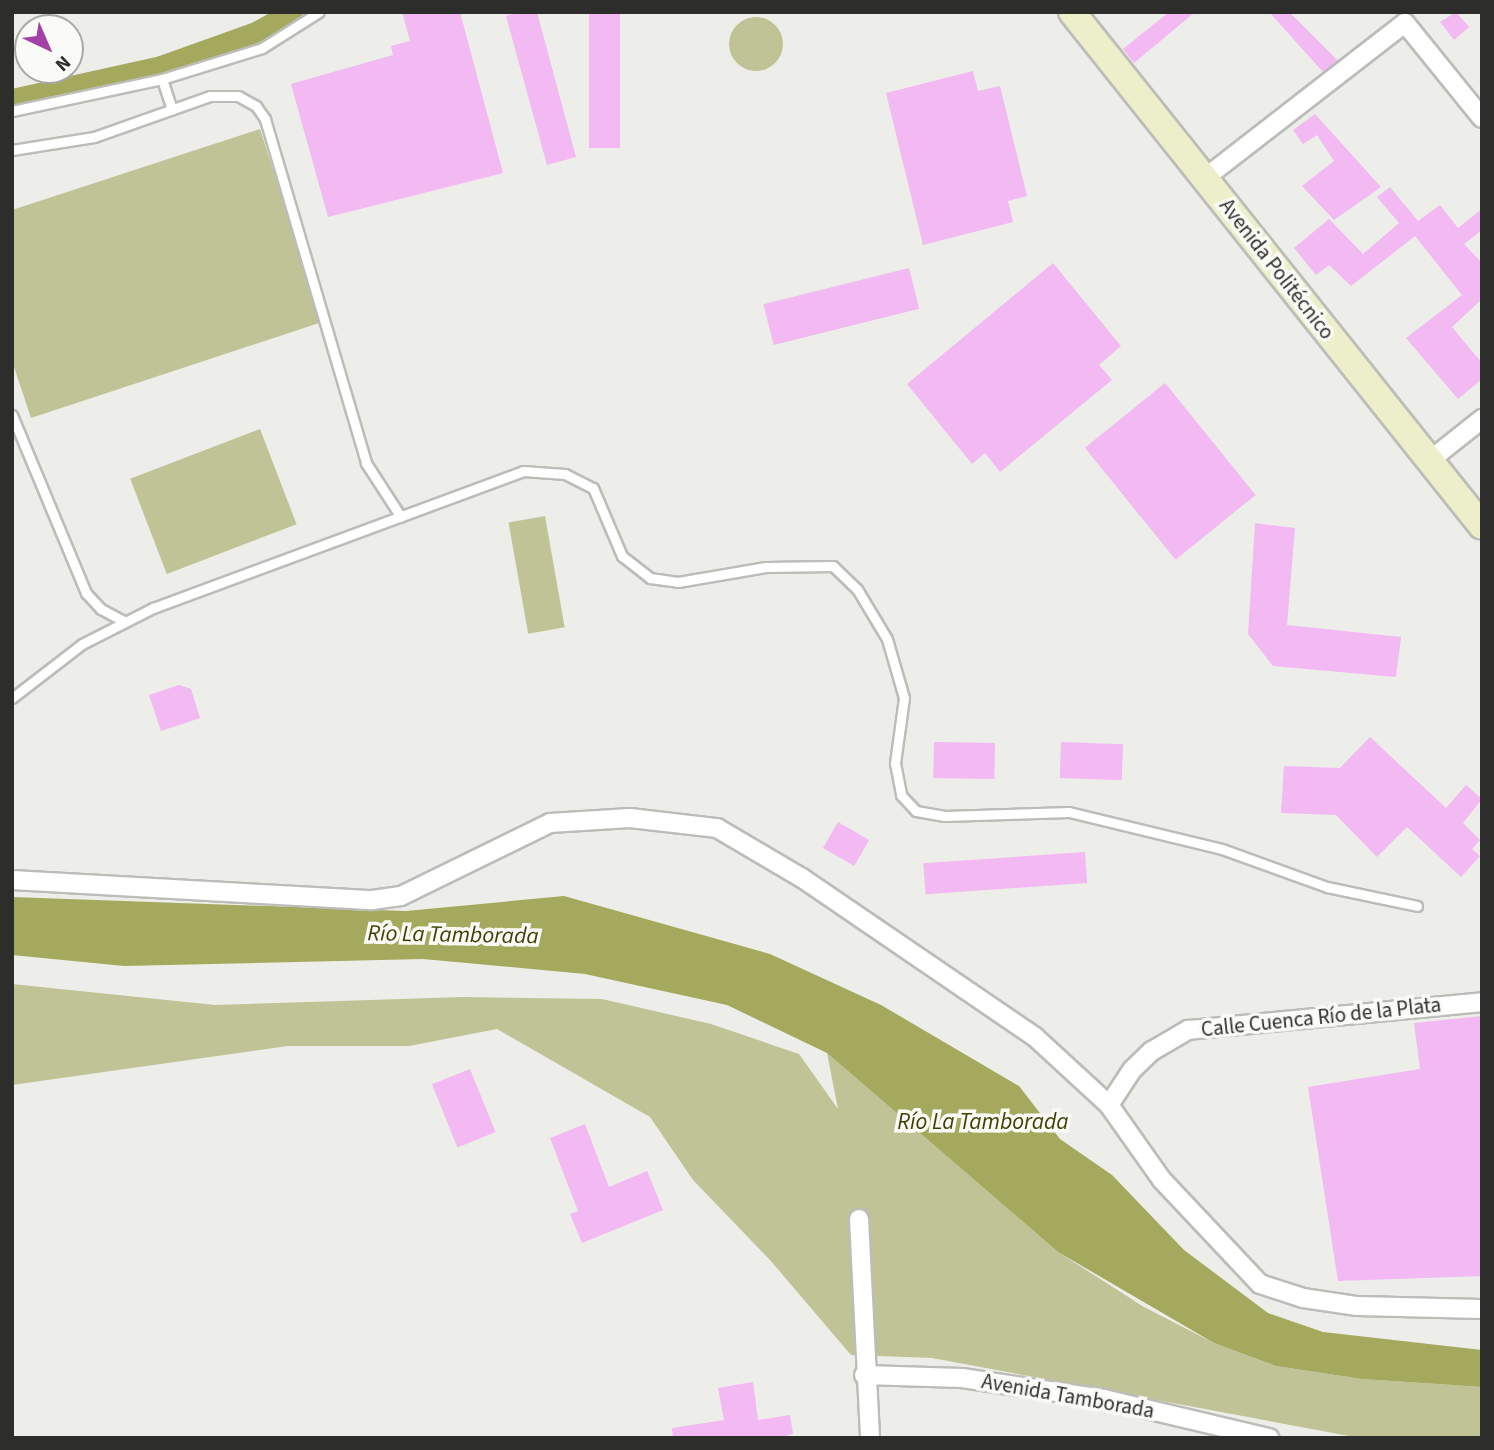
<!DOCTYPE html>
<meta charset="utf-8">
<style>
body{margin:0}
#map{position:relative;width:1494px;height:1450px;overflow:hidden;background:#edede9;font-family:"Source Sans 3",sans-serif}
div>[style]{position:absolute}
.green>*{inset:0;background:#bfc395;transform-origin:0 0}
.round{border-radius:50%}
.water>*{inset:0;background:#a4a95d}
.canal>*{height:21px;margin:-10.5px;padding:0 10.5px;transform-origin:10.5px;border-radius:10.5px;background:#a4a95d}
.building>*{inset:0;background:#f2b9f2;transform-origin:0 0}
.roads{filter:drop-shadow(2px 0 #bcbcb9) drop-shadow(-2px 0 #bcbcb9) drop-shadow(0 2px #bcbcb9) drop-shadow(0 -2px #bcbcb9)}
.lane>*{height:9px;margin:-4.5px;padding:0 4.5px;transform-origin:4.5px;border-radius:4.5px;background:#fff}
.street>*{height:18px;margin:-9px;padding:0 9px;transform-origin:9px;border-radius:9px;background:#fff}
.secondary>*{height:26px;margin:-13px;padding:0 13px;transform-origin:13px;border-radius:13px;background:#edefcb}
span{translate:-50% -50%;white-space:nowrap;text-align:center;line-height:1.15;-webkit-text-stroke:7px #fafbf7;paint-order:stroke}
.street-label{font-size:21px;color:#2d2d2c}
.water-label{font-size:23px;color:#3f4103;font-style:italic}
.frame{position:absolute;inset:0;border:14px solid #2d2d2c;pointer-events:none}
.north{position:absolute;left:14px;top:14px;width:70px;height:70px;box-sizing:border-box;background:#fafbf7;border:2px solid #a8a9a6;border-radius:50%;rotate:136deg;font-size:19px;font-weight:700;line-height:28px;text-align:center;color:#2d2d2c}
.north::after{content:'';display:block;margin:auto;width:24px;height:32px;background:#a441a7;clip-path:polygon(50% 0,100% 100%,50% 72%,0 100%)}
</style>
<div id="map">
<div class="green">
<i class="round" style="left:729px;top:17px;width:54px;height:54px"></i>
<i style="clip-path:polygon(260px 129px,322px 322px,31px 418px,12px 361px,12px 210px)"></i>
<i style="left:260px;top:429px;width:102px;height:139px;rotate:69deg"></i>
<i style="left:545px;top:516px;width:113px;height:37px;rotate:80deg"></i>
<i style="clip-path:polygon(12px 984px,215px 1005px,463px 997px,602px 999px,711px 1024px,799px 1054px,838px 1109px,827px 1053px,1058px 1252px,1144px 1307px,1214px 1343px,1276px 1366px,1362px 1379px,1482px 1387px,1482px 1438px,1360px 1438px,932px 1358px,851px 1355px,770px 1260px,693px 1180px,650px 1117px,497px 1029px,409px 1046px,288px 1046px,12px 1085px)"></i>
</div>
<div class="water">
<i style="clip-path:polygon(564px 896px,770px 954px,881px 1005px,1019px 1086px,1060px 1139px,1112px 1175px,1184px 1250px,1268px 1313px,1323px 1332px,1482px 1350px,1482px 1387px,1362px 1379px,1276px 1366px,1214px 1343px,1058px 1252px,827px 1053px,727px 1005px,585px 974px,423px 959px,124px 966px,12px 955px,12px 897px,406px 911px)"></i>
</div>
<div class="canal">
<i style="left:12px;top:99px;width:153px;rotate:-12.5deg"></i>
<i style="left:161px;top:66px;width:101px;rotate:-19.7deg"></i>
<i style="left:256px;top:32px;width:41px;rotate:-29.1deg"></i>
</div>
<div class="building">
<i style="clip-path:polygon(402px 12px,460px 12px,503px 173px,328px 217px,291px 84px,393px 55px,391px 46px,410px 41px)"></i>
<i style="clip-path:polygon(520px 12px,537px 12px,576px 157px,547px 165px,506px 16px)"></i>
<i style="left:589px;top:12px;width:31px;height:136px"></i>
<i style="clip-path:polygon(1169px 12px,1195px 12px,1134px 63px,1123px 49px)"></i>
<i style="clip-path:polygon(1269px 12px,1289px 12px,1338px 61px,1323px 72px)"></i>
<i style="clip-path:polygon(1456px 12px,1469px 27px,1454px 40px,1440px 22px)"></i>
<i style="clip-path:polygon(973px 71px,978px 91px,1000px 86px,1027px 196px,1008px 201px,1013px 222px,923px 245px,886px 93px)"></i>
<i style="clip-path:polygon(1315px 114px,1381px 187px,1334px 220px,1302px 186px,1334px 161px,1317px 135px,1303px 144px,1293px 130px)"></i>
<i style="clip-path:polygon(1390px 187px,1418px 221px,1440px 205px,1458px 228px,1482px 209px,1482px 230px,1464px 244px,1482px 263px,1482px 299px,1452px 327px,1482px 363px,1482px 379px,1458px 399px,1406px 338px,1462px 295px,1415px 236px,1351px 286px,1329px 265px,1316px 275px,1294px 248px,1329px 219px,1363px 254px,1399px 223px,1377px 197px)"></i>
<i style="clip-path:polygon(1053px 263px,1121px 346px,1099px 365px,1112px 380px,1000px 472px,985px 453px,972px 464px,907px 384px)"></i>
<i style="left:909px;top:268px;width:42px;height:150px;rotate:76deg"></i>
<i style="left:1165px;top:383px;width:144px;height:103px;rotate:51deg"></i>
<i style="clip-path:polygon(1255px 523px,1295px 528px,1287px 625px,1401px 637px,1396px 677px,1273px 666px,1248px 634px)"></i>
<i style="clip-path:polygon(179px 685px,191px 689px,200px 718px,161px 731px,149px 695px)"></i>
<i style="clip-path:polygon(1370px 737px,1446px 808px,1466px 785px,1482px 799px,1463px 823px,1480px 840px,1472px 849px,1480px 856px,1461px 877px,1407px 827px,1377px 857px,1336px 815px,1281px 813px,1284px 766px,1340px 768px)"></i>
<i style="left:934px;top:742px;width:61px;height:36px;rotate:1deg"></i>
<i style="left:1061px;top:742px;width:62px;height:36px;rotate:2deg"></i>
<i style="left:838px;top:822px;width:36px;height:30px;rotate:30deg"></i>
<i style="left:1085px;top:852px;width:31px;height:162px;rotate:86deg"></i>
<i style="clip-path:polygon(1482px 1016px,1482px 1276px,1338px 1281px,1308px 1087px,1420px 1069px,1414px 1023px)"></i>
<i style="left:470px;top:1069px;width:68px;height:41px;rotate:68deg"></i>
<i style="clip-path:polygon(585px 1124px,609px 1187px,647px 1171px,663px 1210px,582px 1243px,570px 1214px,578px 1211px,550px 1138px)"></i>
<i style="clip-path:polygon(753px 1382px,758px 1420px,790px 1415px,793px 1434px,777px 1438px,673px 1438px,672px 1428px,724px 1420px,718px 1388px)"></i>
</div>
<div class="roads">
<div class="lane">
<i style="left:162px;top:79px;width:32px;rotate:72deg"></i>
<i style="left:12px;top:111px;width:153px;rotate:-12deg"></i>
<i style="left:162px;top:79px;width:105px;rotate:-17.2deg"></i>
<i style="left:262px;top:48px;width:67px;rotate:-32.3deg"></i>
<i style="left:12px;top:150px;width:83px;rotate:-9deg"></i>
<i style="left:94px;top:137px;width:123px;rotate:-19.5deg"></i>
<i style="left:210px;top:96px;width:28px"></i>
<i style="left:238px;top:96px;width:21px;rotate:29deg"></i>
<i style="left:256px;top:106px;width:16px;rotate:55deg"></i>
<i style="left:265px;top:119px;width:359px;rotate:73.6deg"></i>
<i style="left:366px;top:463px;width:64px;rotate:57.1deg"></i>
<i style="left:12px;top:415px;width:193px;rotate:67.4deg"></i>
<i style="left:86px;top:593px;width:22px;rotate:47deg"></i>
<i style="left:101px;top:609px;width:27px;rotate:28deg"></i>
<i style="left:12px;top:698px;width:88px;rotate:-37.6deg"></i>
<i style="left:82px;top:644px;width:80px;rotate:-26.9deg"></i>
<i style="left:153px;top:608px;width:395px;rotate:-20.3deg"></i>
<i style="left:523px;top:471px;width:42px;rotate:4.1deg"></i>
<i style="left:565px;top:474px;width:31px;rotate:27deg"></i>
<i style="left:593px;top:488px;width:74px;rotate:66.9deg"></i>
<i style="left:622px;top:556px;width:36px;rotate:38deg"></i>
<i style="left:650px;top:578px;width:28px;rotate:8deg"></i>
<i style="left:678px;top:582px;width:89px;rotate:-9.7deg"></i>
<i style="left:766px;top:567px;width:67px;rotate:-0.9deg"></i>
<i style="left:833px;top:566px;width:33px;rotate:44deg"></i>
<i style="left:857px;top:589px;width:58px;rotate:59deg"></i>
<i style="left:887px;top:639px;width:61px;rotate:73.9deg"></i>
<i style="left:904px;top:698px;width:66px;rotate:97.9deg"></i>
<i style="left:895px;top:763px;width:33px;rotate:79deg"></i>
<i style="left:901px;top:795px;width:22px;rotate:47deg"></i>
<i style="left:916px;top:811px;width:29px;rotate:10deg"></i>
<i style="left:945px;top:816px;width:124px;rotate:-1.8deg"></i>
<i style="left:1069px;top:812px;width:157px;rotate:13.6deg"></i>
<i style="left:1222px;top:849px;width:112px;rotate:19.9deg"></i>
<i style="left:1327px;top:887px;width:92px;rotate:11.9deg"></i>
</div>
<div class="street">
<i style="left:1205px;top:178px;width:253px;rotate:-37.8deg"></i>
<i style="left:1405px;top:23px;width:122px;rotate:51deg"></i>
<i style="left:1429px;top:461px;width:68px;rotate:-38.4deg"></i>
<i style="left:12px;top:880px;width:361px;rotate:3.2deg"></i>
<i style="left:372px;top:900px;width:29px;rotate:-8deg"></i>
<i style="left:401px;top:896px;width:166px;rotate:-26.1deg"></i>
<i style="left:550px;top:823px;width:80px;rotate:-3.6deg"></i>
<i style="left:630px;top:818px;width:88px;rotate:6.6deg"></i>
<i style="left:717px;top:828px;width:99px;rotate:30.5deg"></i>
<i style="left:802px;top:878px;width:282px;rotate:34.3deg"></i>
<i style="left:1035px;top:1037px;width:100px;rotate:42.6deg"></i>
<i style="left:1109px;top:1105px;width:92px;rotate:54.8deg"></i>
<i style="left:1162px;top:1180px;width:143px;rotate:46.7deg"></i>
<i style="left:1260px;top:1284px;width:45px;rotate:18deg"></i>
<i style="left:1303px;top:1298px;width:55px;rotate:8.4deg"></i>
<i style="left:1357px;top:1306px;width:125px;rotate:1.4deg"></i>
<i style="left:1109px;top:1105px;width:42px;rotate:-56.7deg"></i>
<i style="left:1132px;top:1070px;width:28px;rotate:-44deg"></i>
<i style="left:1152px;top:1051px;width:42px;rotate:-30.3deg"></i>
<i style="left:1188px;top:1030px;width:295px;rotate:-5.4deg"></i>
<i style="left:859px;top:1219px;width:219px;rotate:87.1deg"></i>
<i style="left:864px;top:1375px;width:98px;rotate:1.8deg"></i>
<i style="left:962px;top:1378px;width:144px;rotate:8.4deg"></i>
<i style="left:1104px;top:1399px;width:170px;rotate:13.3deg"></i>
</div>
<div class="secondary">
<i style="left:1072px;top:12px;width:657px;rotate:51.42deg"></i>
</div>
</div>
<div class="street-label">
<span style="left:1277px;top:269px;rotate:52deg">Avenida Politécnico</span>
<span style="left:1321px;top:1017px;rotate:-6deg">Calle Cuenca Río de la Plata</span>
<span style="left:1068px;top:1396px;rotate:10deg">Avenida Tamborada</span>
</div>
<div class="water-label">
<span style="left:453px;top:935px;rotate:1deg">Río La Tamborada</span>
<span style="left:983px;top:1122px">Río La Tamborada</span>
</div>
<div class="frame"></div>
<div class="north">N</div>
</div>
